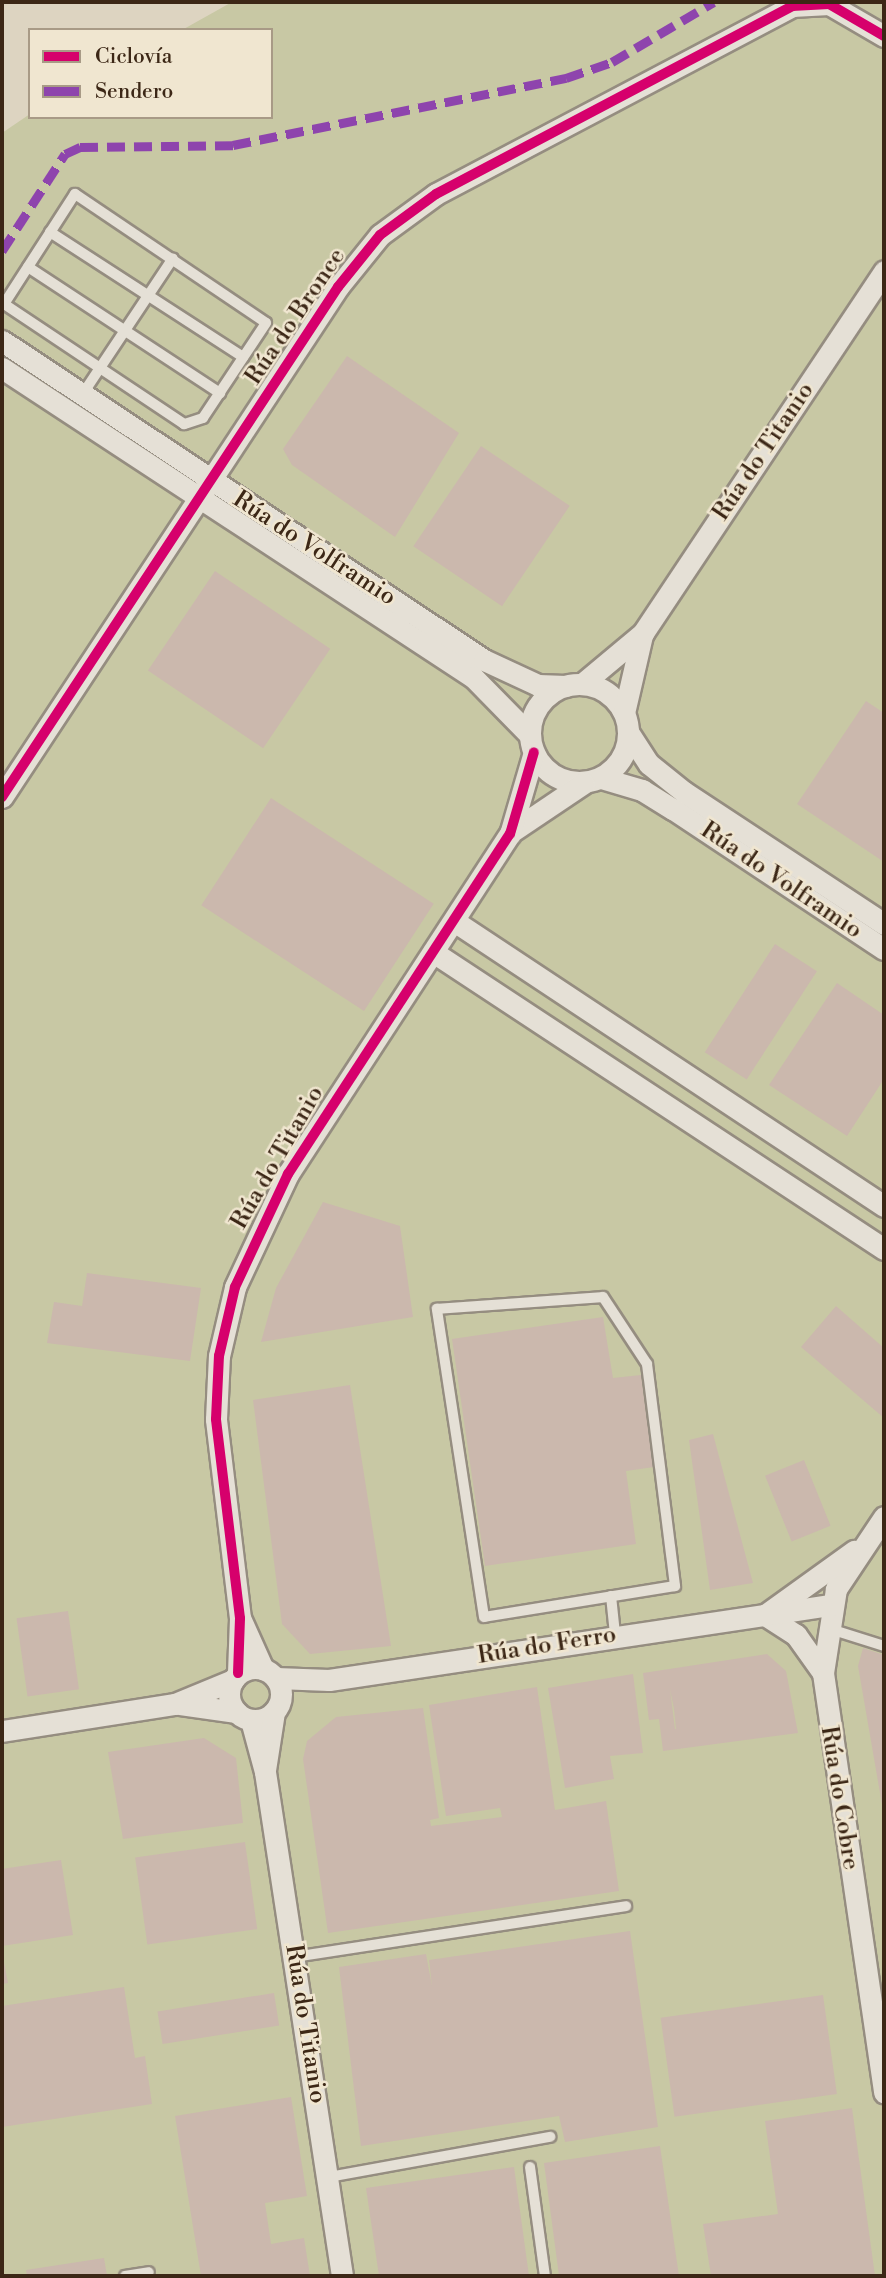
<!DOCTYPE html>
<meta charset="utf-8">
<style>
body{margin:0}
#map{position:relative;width:886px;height:2278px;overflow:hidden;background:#ddd4c1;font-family:"Libre Bodoni",serif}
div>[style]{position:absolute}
.green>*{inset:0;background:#c8c8a4}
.building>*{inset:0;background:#cbb8ad;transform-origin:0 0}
.roads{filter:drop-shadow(2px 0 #958d80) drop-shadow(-2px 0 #958d80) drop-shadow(0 2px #958d80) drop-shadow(0 -2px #958d80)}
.service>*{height:10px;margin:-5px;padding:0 5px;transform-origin:5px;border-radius:5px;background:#e5e0d6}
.minor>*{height:21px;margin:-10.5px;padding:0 10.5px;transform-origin:10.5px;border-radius:10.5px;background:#e5e0d6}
.minor>.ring{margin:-10.5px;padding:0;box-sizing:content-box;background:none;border:21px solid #e5e0d6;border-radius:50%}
.quiet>*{height:9px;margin-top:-4.5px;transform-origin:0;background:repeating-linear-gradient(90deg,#8e44ad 0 18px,transparent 0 27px)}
.cycleway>*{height:10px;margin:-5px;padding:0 5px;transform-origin:5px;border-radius:5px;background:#d6006c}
span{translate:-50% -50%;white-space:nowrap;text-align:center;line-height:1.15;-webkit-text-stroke:5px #f0e6d0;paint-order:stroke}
.street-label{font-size:24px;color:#3c2716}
.frame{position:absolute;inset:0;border:4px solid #3c2716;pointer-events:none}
.legend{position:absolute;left:28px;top:28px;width:245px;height:91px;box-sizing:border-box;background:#f0e6d0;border:2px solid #a89a86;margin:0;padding:9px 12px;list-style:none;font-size:21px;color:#3c2716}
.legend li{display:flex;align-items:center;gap:14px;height:35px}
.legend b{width:35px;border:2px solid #a89a86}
</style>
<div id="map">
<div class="green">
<i style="clip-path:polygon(232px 2px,884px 2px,884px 2276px,2px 2276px,2px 133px,30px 114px,271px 117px,271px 30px,182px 30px)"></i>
</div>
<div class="building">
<i style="clip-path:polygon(347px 356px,459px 433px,395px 537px,292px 465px,283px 449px)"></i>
<i style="left:481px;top:446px;width:107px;height:121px;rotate:34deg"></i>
<i style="left:215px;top:571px;width:139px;height:120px;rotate:34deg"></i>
<i style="clip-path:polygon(866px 701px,884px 713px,884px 862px,797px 804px)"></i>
<i style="left:271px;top:798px;width:194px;height:128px;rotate:33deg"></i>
<i style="left:775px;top:944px;width:50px;height:129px;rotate:33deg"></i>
<i style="clip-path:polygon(837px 983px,884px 1015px,884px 1079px,847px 1136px,769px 1085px)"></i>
<i style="clip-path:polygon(323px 1202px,400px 1226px,413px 1317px,261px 1342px,276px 1288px)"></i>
<i style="clip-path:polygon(87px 1273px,201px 1288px,190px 1361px,47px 1343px,54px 1302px,82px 1306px)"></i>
<i style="clip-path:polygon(836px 1306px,884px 1348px,884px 1418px,801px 1347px)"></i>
<i style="clip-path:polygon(603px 1317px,613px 1378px,641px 1375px,654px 1467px,626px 1471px,636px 1544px,485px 1566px,452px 1339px)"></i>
<i style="clip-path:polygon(350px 1385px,391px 1646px,310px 1654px,282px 1624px,253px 1400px)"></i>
<i style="clip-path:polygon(713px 1434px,753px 1583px,710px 1590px,689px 1440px)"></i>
<i style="left:804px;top:1460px;width:71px;height:42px;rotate:68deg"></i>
<i style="left:68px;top:1611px;width:79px;height:52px;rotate:82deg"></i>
<i style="clip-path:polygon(863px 1648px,884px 1655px,884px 1816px,858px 1666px)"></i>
<i style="clip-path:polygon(evenodd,767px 1654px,786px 1671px,798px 1733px,663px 1751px,659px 1719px,649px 1720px,643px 1673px,767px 1654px,670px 1689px,674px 1709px,676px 1729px,675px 1729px,670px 1689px)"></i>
<i style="clip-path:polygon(633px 1674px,643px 1753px,610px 1756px,614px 1779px,565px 1788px,548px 1688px)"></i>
<i style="clip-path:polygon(537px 1687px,555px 1810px,606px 1801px,619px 1891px,328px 1933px,303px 1759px,307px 1741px,336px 1717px,423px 1708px,439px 1818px,430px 1820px,431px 1826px,502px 1817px,500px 1808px,446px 1816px,429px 1705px)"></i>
<i style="clip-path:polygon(204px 1738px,236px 1758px,243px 1823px,123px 1839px,108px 1752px)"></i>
<i style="left:245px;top:1842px;width:88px;height:111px;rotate:82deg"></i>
<i style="clip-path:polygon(61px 1860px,73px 1935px,2px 1946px,2px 1869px)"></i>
<i style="clip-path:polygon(630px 1931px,658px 2127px,565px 2142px,559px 2116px,361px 2146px,339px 1967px,426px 1954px,432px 1986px,429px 1960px)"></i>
<i style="clip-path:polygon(2px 1952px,8px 1983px,2px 1984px)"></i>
<i style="clip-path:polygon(124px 1987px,135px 2058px,145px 2056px,152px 2104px,2px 2127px,2px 2006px)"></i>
<i style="left:274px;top:1993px;width:33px;height:118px;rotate:81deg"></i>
<i style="left:823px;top:1995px;width:100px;height:164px;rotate:82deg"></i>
<i style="clip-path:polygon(291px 2097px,307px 2196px,265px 2203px,271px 2244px,304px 2238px,310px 2276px,201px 2276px,175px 2116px)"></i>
<i style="clip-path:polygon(852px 2108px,875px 2276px,711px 2276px,703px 2224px,778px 2214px,765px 2121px)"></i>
<i style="clip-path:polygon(660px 2146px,679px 2276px,559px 2276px,544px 2163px)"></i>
<i style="clip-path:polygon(514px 2167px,529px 2276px,379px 2276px,366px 2188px)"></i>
<i style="clip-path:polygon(104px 2258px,107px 2276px,27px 2276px,26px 2270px)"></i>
</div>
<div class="roads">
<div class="service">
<i style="left:75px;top:194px;width:230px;rotate:34deg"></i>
<i style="left:266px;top:323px;width:114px;rotate:123.6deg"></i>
<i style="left:203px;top:418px;width:20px;rotate:162deg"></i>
<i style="left:184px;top:424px;width:216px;rotate:-146.3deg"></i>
<i style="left:4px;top:304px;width:131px;rotate:-57.2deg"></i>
<i style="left:50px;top:232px;width:230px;rotate:32.9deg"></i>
<i style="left:28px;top:267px;width:230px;rotate:33.3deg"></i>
<i style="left:82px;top:395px;width:164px;rotate:-56.4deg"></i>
<i style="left:603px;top:1297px;width:80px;rotate:56.7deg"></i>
<i style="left:647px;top:1364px;width:224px;rotate:82.8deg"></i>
<i style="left:675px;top:1586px;width:193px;rotate:170.8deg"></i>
<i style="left:484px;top:1617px;width:312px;rotate:-98.7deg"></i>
<i style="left:437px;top:1309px;width:166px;rotate:-4.1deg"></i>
<i style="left:611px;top:1596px;width:39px;rotate:84deg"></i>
<i style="left:827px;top:1628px;width:60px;rotate:17.5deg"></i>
<i style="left:294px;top:1957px;width:336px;rotate:-8.7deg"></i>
<i style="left:530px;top:2167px;width:110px;rotate:82.2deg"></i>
<i style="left:329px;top:2177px;width:225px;rotate:-10.3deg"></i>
<i style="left:125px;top:2276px;width:24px;rotate:-9deg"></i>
</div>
<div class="minor">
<i style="left:2px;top:341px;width:578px;rotate:33.5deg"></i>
<i style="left:484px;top:660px;width:60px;rotate:24.8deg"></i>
<i style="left:538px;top:685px;width:28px;rotate:2deg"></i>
<i style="left:2px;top:368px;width:563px;rotate:33.27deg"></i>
<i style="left:473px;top:677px;width:81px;rotate:45.5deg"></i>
<i style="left:582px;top:684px;width:80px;rotate:-39.9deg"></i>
<i style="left:643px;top:633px;width:435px;rotate:-56.3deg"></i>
<i class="ring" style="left:530px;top:684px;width:77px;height:77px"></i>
<i style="left:624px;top:713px;width:80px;rotate:-77deg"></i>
<i style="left:628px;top:732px;width:38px;rotate:57deg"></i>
<i style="left:649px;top:764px;width:45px;rotate:38.7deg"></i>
<i style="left:684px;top:792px;width:240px;rotate:33.4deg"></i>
<i style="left:601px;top:778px;width:43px;rotate:16.3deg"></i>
<i style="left:642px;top:790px;width:36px;rotate:32deg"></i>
<i style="left:673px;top:809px;width:253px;rotate:33.6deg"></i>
<i style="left:2px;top:797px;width:611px;rotate:-56.62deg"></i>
<i style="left:338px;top:287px;width:67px;rotate:-51.1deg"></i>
<i style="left:380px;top:235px;width:69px;rotate:-36.2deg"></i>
<i style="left:436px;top:194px;width:403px;rotate:-27.8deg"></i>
<i style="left:792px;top:6px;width:37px;rotate:-3deg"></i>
<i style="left:829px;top:4px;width:64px;rotate:30.2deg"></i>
<i style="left:514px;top:830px;width:84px;rotate:-33.9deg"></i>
<i style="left:454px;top:921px;width:516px;rotate:33.54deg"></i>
<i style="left:433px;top:952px;width:540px;rotate:33.37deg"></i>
<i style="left:884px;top:1517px;width:87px;rotate:123.7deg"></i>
<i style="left:836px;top:1589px;width:85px;rotate:98.8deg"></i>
<i style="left:823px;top:1673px;width:424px;rotate:81.7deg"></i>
<i style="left:241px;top:1620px;width:54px;rotate:65.8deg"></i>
<i class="ring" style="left:229px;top:1668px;width:31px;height:31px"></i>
<i style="left:238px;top:1673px;width:55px;rotate:-87.9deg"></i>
<i style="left:240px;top:1618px;width:200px;rotate:-96.9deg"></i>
<i style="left:216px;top:1419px;width:63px;rotate:-87.3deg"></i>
<i style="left:219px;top:1356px;width:71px;rotate:-76.9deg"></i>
<i style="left:235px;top:1287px;width:125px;rotate:-64.9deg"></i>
<i style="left:288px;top:1174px;width:406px;rotate:-56.9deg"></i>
<i style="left:510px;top:834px;width:85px;rotate:-73.7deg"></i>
<i style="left:823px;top:1673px;width:47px;rotate:-125.4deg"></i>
<i style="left:796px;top:1635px;width:37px;rotate:-147deg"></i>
<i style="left:765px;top:1615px;width:110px;rotate:-35.7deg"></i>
<i style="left:276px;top:1678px;width:53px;rotate:2.2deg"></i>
<i style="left:329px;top:1680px;width:507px;rotate:-8.51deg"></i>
<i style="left:180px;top:1704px;width:57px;rotate:8.1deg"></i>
<i style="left:251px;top:1720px;width:54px;rotate:74.9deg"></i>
<i style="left:265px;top:1772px;width:510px;rotate:81.31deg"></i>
<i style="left:2px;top:1731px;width:175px;rotate:-8.9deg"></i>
<i style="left:175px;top:1704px;width:63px;rotate:-22.5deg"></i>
<i style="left:265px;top:1770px;width:59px;rotate:-81.2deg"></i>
</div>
</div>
<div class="quiet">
<i style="left:2px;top:251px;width:116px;rotate:-57deg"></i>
<i style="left:65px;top:154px;width:17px;rotate:-25deg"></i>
<i style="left:80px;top:147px;width:153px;rotate:-0.7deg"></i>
<i style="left:233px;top:145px;width:340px;rotate:-11.4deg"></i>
<i style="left:566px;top:78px;width:49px;rotate:-19.2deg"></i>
<i style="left:612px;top:62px;width:118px;rotate:-30.5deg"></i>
</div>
<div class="cycleway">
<i style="left:2px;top:797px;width:611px;rotate:-56.62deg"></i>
<i style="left:338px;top:287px;width:67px;rotate:-51.1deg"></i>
<i style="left:380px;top:235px;width:69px;rotate:-36.2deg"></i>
<i style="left:436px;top:194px;width:403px;rotate:-27.8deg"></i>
<i style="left:792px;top:6px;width:37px;rotate:-3deg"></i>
<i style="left:829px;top:4px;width:64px;rotate:30.2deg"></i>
<i style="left:238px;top:1673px;width:55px;rotate:-87.9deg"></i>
<i style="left:240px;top:1618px;width:200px;rotate:-96.9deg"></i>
<i style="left:216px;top:1419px;width:63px;rotate:-87.3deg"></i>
<i style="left:219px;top:1356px;width:71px;rotate:-76.9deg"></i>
<i style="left:235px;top:1287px;width:125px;rotate:-64.9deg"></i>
<i style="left:288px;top:1174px;width:406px;rotate:-56.9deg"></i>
<i style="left:510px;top:834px;width:85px;rotate:-73.7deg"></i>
</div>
<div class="street-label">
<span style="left:296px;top:317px;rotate:-56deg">Rúa do Bronce</span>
<span style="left:764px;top:452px;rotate:-56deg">Rúa do Titanio</span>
<span style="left:314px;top:549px;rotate:33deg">Rúa do Volframio</span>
<span style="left:781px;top:881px;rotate:34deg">Rúa do Volframio</span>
<span style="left:278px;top:1158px;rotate:-60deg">Rúa do Titanio</span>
<span style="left:547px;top:1646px;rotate:-9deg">Rúa do Ferro</span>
<span style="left:839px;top:1798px;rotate:81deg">Rúa do Cobre</span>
<span style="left:305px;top:2024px;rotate:81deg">Rúa do Titanio</span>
</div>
<div class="frame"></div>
<ul class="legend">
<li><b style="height:9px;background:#d6006c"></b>Ciclovía</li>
<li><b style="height:9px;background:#8e44ad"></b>Sendero</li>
</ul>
</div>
